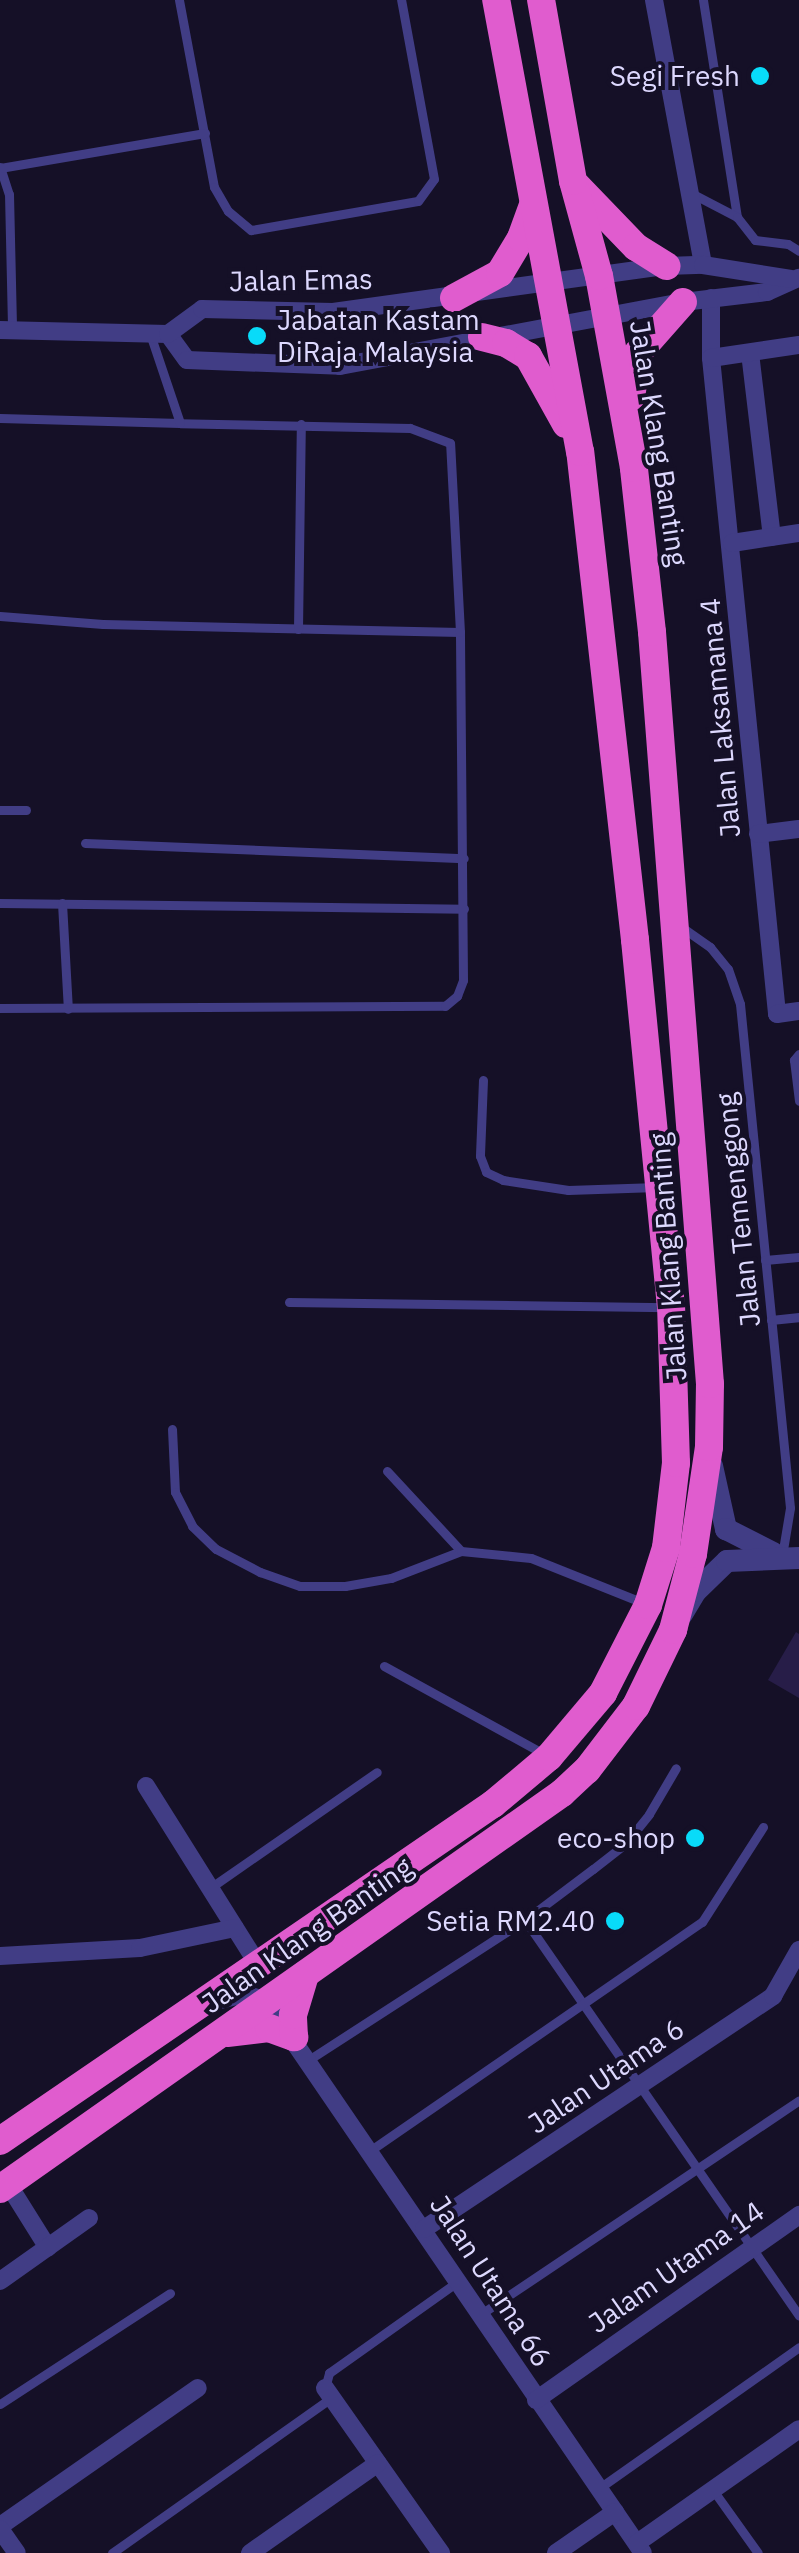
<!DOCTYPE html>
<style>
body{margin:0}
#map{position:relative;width:799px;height:2553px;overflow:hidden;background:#151027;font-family:"IBM Plex Sans",sans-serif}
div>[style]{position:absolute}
.building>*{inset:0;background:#271d48}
.service>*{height:9px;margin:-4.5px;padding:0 4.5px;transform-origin:4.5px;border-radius:4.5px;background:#413d85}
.minor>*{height:18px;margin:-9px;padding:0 9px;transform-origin:9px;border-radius:9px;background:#413d85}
.tertiary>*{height:22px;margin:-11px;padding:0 11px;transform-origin:11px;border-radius:11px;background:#413d85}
.trunk>*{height:28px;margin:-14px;padding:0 14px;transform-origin:14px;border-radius:14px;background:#e05cce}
.dots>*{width:28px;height:28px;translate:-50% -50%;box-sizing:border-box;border:5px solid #151027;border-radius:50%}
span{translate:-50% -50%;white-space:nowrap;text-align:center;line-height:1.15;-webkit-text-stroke:8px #151027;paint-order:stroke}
.poi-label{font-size:28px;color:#ddd8fe}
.right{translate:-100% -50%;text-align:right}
.left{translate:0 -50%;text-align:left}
.street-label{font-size:28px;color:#ddd8fe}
</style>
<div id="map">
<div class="building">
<i style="clip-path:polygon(796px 1632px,799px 1634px,799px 1698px,768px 1680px)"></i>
</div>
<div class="service">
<i style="left:179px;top:0;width:190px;rotate:79.4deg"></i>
<i style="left:214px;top:187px;width:28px;rotate:60deg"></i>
<i style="left:228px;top:211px;width:30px;rotate:40deg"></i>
<i style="left:251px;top:230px;width:169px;rotate:-9.9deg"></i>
<i style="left:418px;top:201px;width:27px;rotate:-54deg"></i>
<i style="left:434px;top:179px;width:182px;rotate:-100.4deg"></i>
<i style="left:703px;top:0;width:220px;rotate:81.1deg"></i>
<i style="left:0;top:167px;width:28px;rotate:72deg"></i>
<i style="left:9px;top:194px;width:136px;rotate:88.7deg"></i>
<i style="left:0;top:168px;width:208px;rotate:-9.7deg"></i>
<i style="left:691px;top:193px;width:52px;rotate:27.6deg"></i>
<i style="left:737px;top:217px;width:29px;rotate:52deg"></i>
<i style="left:755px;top:240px;width:33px;rotate:7deg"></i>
<i style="left:788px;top:244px;width:13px;rotate:32deg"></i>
<i style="left:0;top:418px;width:180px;rotate:1.6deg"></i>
<i style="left:0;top:616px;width:103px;rotate:4.4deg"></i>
<i style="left:103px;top:624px;width:357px;rotate:1.3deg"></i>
<i style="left:298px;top:629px;width:205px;rotate:-89.2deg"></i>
<i style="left:0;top:810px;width:26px"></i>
<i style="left:85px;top:843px;width:379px;rotate:2.3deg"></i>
<i style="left:0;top:903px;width:464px;rotate:0.7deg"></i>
<i style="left:62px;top:903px;width:106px;rotate:86.8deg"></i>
<i style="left:680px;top:926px;width:37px;rotate:35deg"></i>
<i style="left:710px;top:947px;width:28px;rotate:51deg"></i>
<i style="left:728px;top:969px;width:37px;rotate:71deg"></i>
<i style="left:740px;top:1004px;width:506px;rotate:84.33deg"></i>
<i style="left:790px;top:1508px;width:49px;rotate:99.5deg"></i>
<i style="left:0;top:1008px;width:445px;rotate:-0.3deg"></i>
<i style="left:445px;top:1006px;width:16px;rotate:-40deg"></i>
<i style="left:457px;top:996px;width:17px;rotate:-69deg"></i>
<i style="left:463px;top:980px;width:348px;rotate:-90.5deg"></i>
<i style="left:460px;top:632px;width:189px;rotate:-93deg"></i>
<i style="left:450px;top:443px;width:43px;rotate:-159.4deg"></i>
<i style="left:410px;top:428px;width:230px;rotate:-178.8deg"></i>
<i style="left:180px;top:423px;width:94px;rotate:-108.6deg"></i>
<i style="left:799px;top:1054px;width:8px;rotate:130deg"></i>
<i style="left:794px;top:1060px;width:41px;rotate:83deg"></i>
<i style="left:483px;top:1080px;width:76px;rotate:92.3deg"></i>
<i style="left:480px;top:1156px;width:17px;rotate:69deg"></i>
<i style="left:486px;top:1172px;width:19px;rotate:25deg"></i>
<i style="left:503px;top:1180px;width:66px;rotate:8.7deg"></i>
<i style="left:568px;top:1190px;width:89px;rotate:-1.9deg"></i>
<i style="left:765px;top:1260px;width:34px;rotate:-5deg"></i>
<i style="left:289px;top:1302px;width:379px;rotate:0.8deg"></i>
<i style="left:771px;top:1320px;width:28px;rotate:-6deg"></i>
<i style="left:172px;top:1429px;width:63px;rotate:87.3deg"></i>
<i style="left:175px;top:1492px;width:38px;rotate:63deg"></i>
<i style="left:192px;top:1526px;width:33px;rotate:44deg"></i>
<i style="left:216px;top:1549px;width:50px;rotate:27.6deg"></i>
<i style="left:260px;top:1572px;width:42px;rotate:19.3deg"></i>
<i style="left:300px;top:1586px;width:45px"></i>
<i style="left:345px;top:1586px;width:47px;rotate:-9.9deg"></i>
<i style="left:391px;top:1578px;width:75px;rotate:-21.1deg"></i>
<i style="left:387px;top:1471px;width:109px;rotate:47.2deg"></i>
<i style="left:461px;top:1551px;width:70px;rotate:5.7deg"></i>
<i style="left:531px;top:1558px;width:124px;rotate:21.8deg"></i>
<i style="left:384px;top:1666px;width:185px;rotate:28.8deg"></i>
<i style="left:210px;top:1888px;width:203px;rotate:-34.8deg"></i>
<i style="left:525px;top:1920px;width:481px;rotate:55.3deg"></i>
<i style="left:310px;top:2059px;width:256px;rotate:-32.9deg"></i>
<i style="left:525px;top:1920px;width:85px;rotate:-36.9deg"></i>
<i style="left:593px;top:1869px;width:41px;rotate:-38deg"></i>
<i style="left:625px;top:1844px;width:38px;rotate:-51deg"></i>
<i style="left:649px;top:1814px;width:53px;rotate:-59.6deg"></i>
<i style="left:371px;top:2150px;width:402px;rotate:-34.6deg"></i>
<i style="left:702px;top:1922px;width:113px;rotate:-57.3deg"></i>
<i style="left:481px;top:2314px;width:383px;rotate:-33.9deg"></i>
<i style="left:325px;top:2388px;width:16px;rotate:-75deg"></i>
<i style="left:329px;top:2373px;width:157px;rotate:-35.4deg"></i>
<i style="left:0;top:2404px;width:203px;rotate:-33.1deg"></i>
<i style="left:598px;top:2489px;width:246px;rotate:-35.2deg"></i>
<i style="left:713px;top:2490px;width:77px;rotate:54.5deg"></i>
<i style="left:112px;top:2553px;width:270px;rotate:-35.3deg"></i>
</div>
<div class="minor">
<i style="left:654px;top:0;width:269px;rotate:79.5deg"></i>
<i style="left:711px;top:298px;width:60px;rotate:90deg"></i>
<i style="left:711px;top:358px;width:659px;rotate:84.25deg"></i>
<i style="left:777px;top:1014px;width:22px;rotate:-8deg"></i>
<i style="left:0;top:330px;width:168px;rotate:1.4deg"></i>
<i style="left:168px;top:334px;width:32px;rotate:54deg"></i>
<i style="left:187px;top:360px;width:153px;rotate:2.2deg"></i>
<i style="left:340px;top:366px;width:349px;rotate:-10.6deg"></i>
<i style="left:683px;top:302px;width:85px;rotate:-6.8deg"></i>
<i style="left:767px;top:292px;width:35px;rotate:-24deg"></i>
<i style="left:168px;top:334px;width:42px;rotate:-36.3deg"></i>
<i style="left:202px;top:309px;width:131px;rotate:1.3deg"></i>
<i style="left:333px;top:312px;width:336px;rotate:-7.9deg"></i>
<i style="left:666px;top:266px;width:37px;rotate:-2deg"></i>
<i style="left:703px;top:265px;width:89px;rotate:9deg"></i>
<i style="left:750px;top:353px;width:185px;rotate:83.2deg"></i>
<i style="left:711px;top:358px;width:89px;rotate:-8.4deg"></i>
<i style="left:732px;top:543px;width:68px;rotate:-8.5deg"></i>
<i style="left:758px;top:834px;width:41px;rotate:-7deg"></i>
<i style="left:146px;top:1786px;width:209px;rotate:57.9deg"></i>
<i style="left:0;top:1956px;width:140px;rotate:-3.3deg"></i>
<i style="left:140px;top:1948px;width:97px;rotate:-11.9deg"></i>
<i style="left:216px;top:2001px;width:30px;rotate:-14deg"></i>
<i style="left:245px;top:1994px;width:22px;rotate:18deg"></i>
<i style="left:266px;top:2001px;width:668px;rotate:55.67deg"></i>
<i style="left:8px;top:2184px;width:75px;rotate:58deg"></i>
<i style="left:424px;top:2229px;width:420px;rotate:-33.7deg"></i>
<i style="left:773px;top:1996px;width:53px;rotate:-60.5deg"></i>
<i style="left:0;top:2281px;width:109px;rotate:-35.3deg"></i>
<i style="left:325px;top:2388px;width:202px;rotate:54.9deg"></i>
<i style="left:536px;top:2400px;width:322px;rotate:-35.1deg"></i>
<i style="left:0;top:2526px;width:241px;rotate:-34.9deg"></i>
<i style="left:0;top:2529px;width:29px;rotate:55deg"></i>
<i style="left:637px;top:2543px;width:198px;rotate:-35.1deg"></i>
<i style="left:250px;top:2553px;width:156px;rotate:-35.1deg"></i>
<i style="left:556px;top:2553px;width:72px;rotate:-34.8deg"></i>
</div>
<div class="tertiary">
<i style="left:712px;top:1466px;width:65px;rotate:77.5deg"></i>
<i style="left:726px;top:1529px;width:53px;rotate:27.1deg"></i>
<i style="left:682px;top:1614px;width:27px;rotate:-59deg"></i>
<i style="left:696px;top:1591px;width:43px;rotate:-44.1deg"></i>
<i style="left:727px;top:1561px;width:72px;rotate:-2.4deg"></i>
</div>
<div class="trunk">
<i style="left:577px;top:186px;width:85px;rotate:46deg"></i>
<i style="left:636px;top:247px;width:36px;rotate:32deg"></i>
<i style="left:454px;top:298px;width:52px;rotate:-28.5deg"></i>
<i style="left:500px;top:273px;width:41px;rotate:-59deg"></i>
<i style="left:521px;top:238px;width:35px;rotate:-70deg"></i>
<i style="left:482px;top:337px;width:25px;rotate:14deg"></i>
<i style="left:506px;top:343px;width:26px;rotate:31deg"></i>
<i style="left:528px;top:356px;width:78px;rotate:60.8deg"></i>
<i style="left:631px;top:397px;width:45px;rotate:-81deg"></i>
<i style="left:638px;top:353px;width:68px;rotate:-48.6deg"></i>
<i style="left:227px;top:2033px;width:42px;rotate:-6.8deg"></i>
<i style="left:269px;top:2028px;width:27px;rotate:20deg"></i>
<i style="left:294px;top:2037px;width:22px;rotate:-93deg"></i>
<i style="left:293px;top:2015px;width:42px;rotate:-73.3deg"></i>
<i style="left:0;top:2141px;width:597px;rotate:-34.36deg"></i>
<i style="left:493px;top:1804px;width:73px;rotate:-40deg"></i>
<i style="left:549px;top:1757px;width:84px;rotate:-49.8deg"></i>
<i style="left:603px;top:1693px;width:99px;rotate:-62.9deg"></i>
<i style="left:648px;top:1605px;width:60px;rotate:-72.5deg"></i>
<i style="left:666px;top:1548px;width:86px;rotate:-83.3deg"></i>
<i style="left:676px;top:1463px;width:156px;rotate:-91.8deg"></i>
<i style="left:671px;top:1307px;width:369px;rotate:-95.6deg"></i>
<i style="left:635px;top:940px;width:491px;rotate:-96.4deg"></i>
<i style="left:580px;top:452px;width:460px;rotate:-100.5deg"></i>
<i style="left:0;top:2189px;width:688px;rotate:-35.17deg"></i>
<i style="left:562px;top:1793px;width:34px;rotate:-43deg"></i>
<i style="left:587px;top:1770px;width:81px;rotate:-52.6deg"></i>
<i style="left:636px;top:1706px;width:85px;rotate:-64deg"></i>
<i style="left:673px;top:1630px;width:79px;rotate:-75.3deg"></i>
<i style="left:693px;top:1554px;width:108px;rotate:-81.5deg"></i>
<i style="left:709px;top:1447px;width:63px;rotate:-89.1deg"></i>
<i style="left:710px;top:1384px;width:754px;rotate:-94.41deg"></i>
<i style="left:652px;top:632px;width:165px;rotate:-96.3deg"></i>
<i style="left:634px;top:468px;width:195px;rotate:-100.3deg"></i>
<i style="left:599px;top:276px;width:98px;rotate:-105.3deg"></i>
<i style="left:573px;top:181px;width:184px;rotate:-100deg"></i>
</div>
<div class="dots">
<i style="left:760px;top:76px;background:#08dbf9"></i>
<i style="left:257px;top:336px;background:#08dbf9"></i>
<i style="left:695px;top:1838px;background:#08dbf9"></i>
<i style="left:615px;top:1921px;background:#08dbf9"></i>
</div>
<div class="poi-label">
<span class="right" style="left:740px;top:76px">Segi Fresh</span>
<span class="left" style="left:277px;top:336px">Jabatan Kastam<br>DiRaja Malaysia</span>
<span class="right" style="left:675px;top:1838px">eco-shop</span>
<span class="right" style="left:595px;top:1921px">Setia RM2.40</span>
</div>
<div class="street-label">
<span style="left:301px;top:280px;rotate:-1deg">Jalan Emas</span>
<span style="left:659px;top:443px;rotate:81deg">Jalan Klang Banting</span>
<span style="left:720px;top:718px;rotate:-95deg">Jalan Laksamana 4</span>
<span style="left:738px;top:1210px;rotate:-96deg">Jalan Temenggong</span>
<span style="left:668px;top:1257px;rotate:-94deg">Jalan Klang Banting</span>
<span style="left:307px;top:1935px;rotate:-35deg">Jalan Klang Banting</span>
<span style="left:606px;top:2076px;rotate:-34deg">Jalan Utama 6</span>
<span style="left:676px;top:2267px;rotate:-35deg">Jalam Utama 14</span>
<span style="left:491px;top:2281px;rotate:57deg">Jalan Utama 66</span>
</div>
</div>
